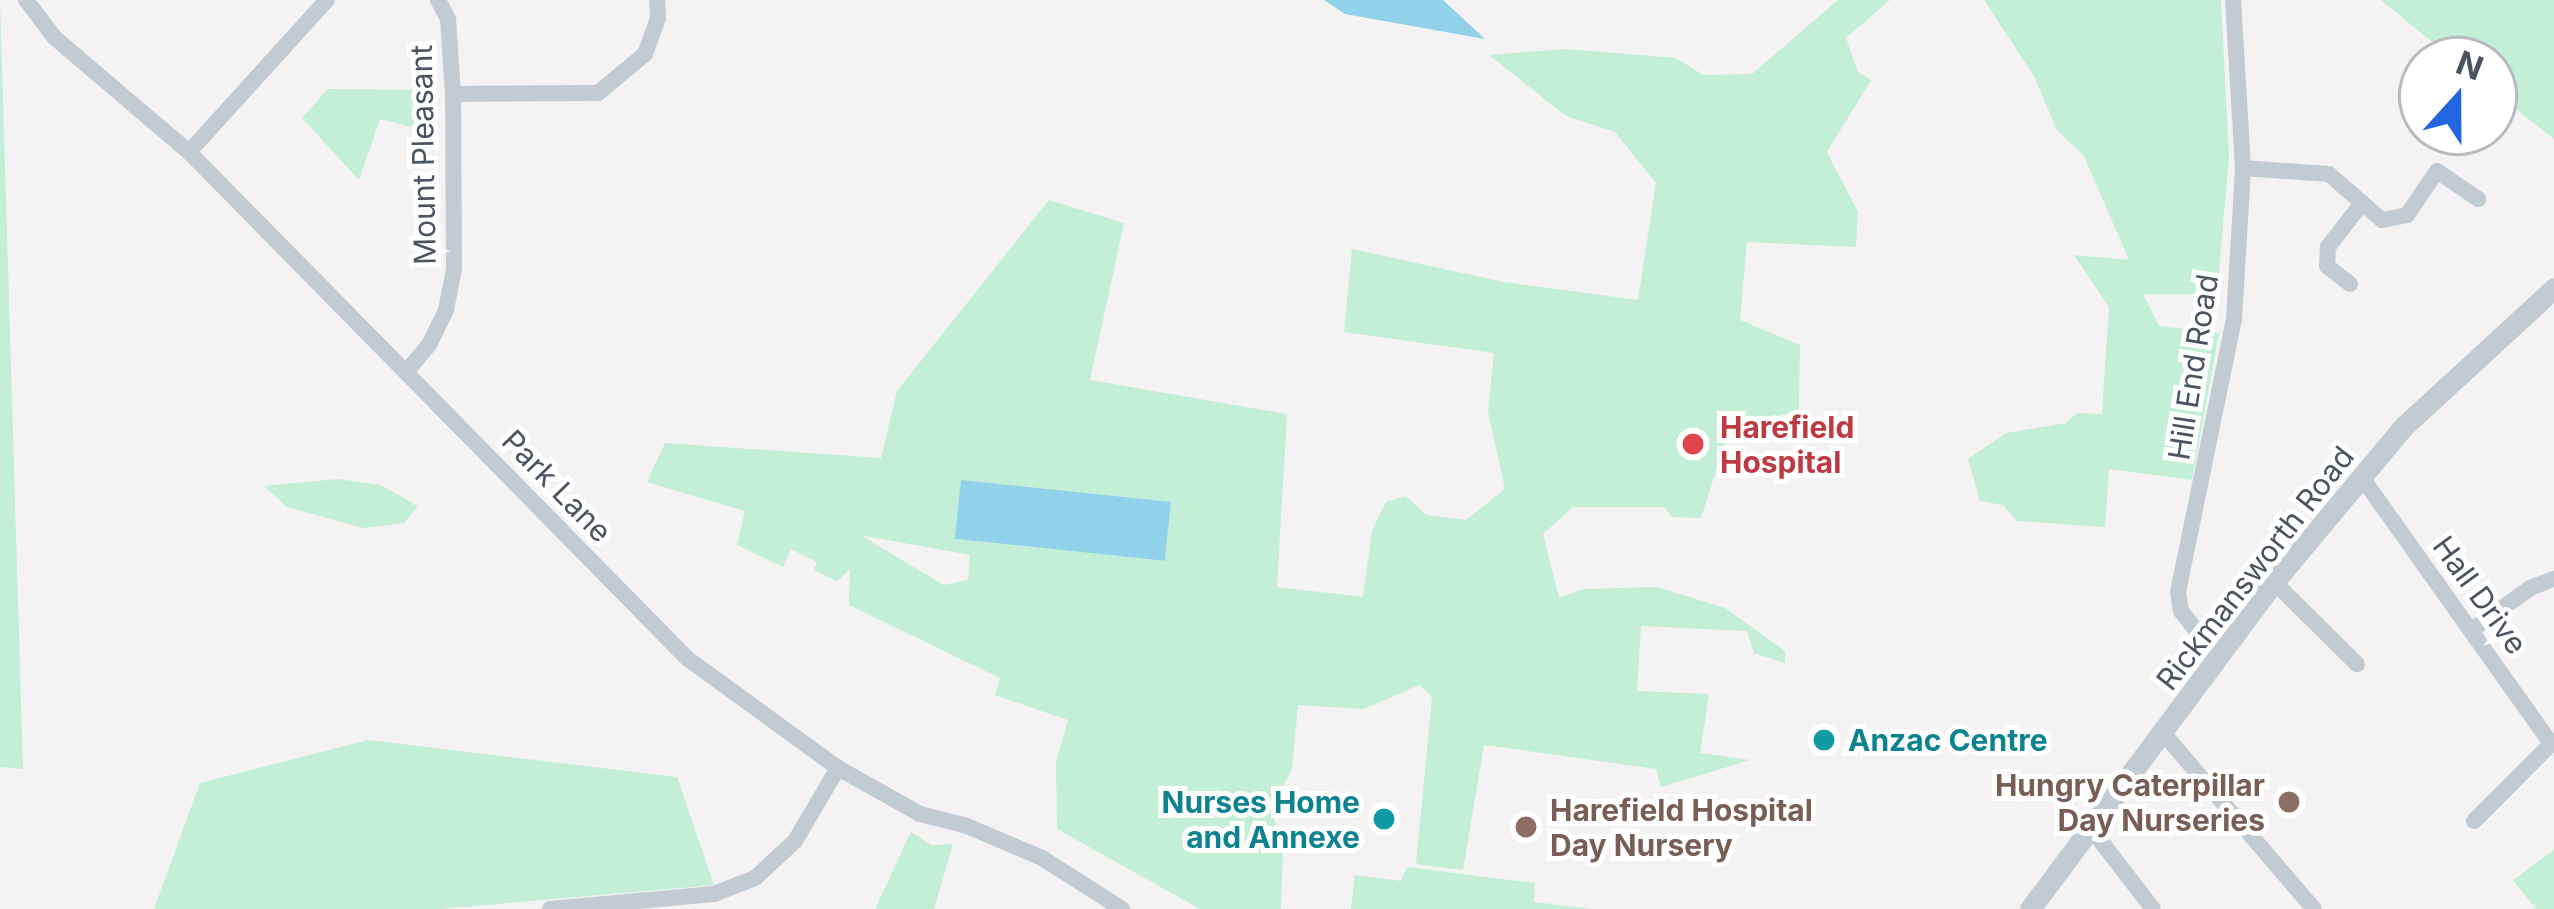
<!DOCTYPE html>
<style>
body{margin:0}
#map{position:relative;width:2554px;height:909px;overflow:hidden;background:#f4f2f2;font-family:Inter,sans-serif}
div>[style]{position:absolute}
.green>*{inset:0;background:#c3eed7}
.water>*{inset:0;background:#92d1ea;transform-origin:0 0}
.minor>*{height:16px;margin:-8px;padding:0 8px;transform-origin:8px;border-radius:8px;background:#c3cbd2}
.tertiary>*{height:21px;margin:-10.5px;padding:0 10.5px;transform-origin:10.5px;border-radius:10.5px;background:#c3cbd2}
.dots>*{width:33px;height:33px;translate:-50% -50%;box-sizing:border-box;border:6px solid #fff;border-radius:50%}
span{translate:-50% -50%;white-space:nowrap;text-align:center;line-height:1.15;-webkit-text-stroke:10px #fff;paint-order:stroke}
.street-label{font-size:30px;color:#4a535f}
.health-label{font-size:30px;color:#be3a42;font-weight:700}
.left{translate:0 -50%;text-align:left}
.culture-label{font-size:30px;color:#0d838f;font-weight:700}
.right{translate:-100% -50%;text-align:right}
.education-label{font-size:30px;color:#785e54;font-weight:700}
.north{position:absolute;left:2398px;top:36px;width:120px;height:120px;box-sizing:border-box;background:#fff;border:3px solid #b7babf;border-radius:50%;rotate:21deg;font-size:33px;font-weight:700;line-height:48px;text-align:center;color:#4a535f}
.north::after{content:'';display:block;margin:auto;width:42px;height:54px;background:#2166df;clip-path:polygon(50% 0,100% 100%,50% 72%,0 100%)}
</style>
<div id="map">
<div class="green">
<i style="clip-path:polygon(0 0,23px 769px,0 767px)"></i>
<i style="clip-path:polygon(evenodd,1838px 0,1890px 0,1846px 38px,1858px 72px,1871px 80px,1827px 152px,1858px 212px,1856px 247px,1747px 242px,1740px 320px,1800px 345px,1799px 411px,1730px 427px,1701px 518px,1672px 517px,1664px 507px,1573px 507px,1543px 534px,1559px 598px,1583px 589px,1657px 587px,1725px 608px,1785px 651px,1785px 663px,1754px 653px,1747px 631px,1641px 626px,1637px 691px,1709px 694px,1700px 753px,1750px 760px,1661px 787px,1656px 769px,1484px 745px,1463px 870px,1416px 864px,1432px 697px,1419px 685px,1364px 709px,1298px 705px,1292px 769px,1271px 810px,1283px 847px,1281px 909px,1200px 909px,1057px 829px,1056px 762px,1068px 720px,995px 695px,1000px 678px,849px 605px,850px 569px,837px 581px,814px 570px,817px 562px,791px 549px,783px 567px,737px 545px,745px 511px,647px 482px,665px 443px,881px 458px,897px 391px,1049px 200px,1124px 223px,1090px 380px,1287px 414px,1277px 587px,1363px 597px,1372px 531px,1386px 502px,1406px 496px,1426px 515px,1466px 520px,1505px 489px,1488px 411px,1494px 353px,1344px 332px,1352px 249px,1504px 282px,1638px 300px,1656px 183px,1615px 132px,1566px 116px,1489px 55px,1566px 49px,1676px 58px,1703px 75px,1752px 74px,1838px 0,860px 535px,970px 555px,968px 580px,944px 585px,860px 535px)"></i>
<i style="clip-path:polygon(1984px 0,2221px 0,2229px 157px,2217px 294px,2143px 294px,2159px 326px,2219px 333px,2192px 480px,2109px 469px,2105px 527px,2017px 521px,2003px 505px,1980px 501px,1968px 459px,2006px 433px,2066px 423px,2077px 413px,2102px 414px,2109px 307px,2074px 255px,2129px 260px,2084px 156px,2057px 130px,2034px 76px)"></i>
<i style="clip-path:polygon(2381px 0,2554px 0,2554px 139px,2494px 92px,2494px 60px,2454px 60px)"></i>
<i style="clip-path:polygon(328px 89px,432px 90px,432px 132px,380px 119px,359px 180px,302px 118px)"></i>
<i style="clip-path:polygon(338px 479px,381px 485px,418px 506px,404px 523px,363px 528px,287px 507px,264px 486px)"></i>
<i style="clip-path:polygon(368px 740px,677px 777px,714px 885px,441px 909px,154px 909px,200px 783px)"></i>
<i style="clip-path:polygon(911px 832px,931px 845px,953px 844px,934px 909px,875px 909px)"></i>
<i style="clip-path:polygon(2554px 850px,2554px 909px,2536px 909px,2513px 880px)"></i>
<i style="clip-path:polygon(1407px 867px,1535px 883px,1534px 902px,1592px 909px,1351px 909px,1355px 875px,1401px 881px)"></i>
</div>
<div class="water">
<i style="clip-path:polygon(1324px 0,1443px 0,1485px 39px,1345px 14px)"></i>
<i style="left:961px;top:480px;width:211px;height:59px;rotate:6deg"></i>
</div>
<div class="minor">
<i style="left:26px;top:0;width:48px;rotate:52.7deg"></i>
<i style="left:55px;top:38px;width:176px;rotate:40.4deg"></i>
<i style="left:189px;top:152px;width:711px;rotate:45.46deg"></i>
<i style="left:688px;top:659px;width:185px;rotate:36deg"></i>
<i style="left:838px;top:768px;width:94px;rotate:29.3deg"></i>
<i style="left:920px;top:814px;width:49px;rotate:14.3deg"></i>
<i style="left:967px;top:826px;width:82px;rotate:23.1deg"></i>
<i style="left:1042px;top:858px;width:95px;rotate:32.5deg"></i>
<i style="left:453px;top:94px;width:145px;rotate:-0.4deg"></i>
<i style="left:598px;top:93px;width:61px;rotate:-39.7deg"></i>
<i style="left:645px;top:54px;width:38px;rotate:-70deg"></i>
<i style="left:658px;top:18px;width:18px;rotate:-93deg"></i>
<i style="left:189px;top:152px;width:205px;rotate:-47.8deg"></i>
<i style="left:2243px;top:168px;width:86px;rotate:4deg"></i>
<i style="left:2329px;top:174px;width:70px;rotate:41deg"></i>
<i style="left:2382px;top:220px;width:25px;rotate:-11deg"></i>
<i style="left:2407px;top:215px;width:53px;rotate:-55.7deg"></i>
<i style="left:2437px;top:171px;width:50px;rotate:34.3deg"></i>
<i style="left:2350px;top:284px;width:29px;rotate:-142deg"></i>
<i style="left:2327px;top:266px;width:19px;rotate:-87deg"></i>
<i style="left:2328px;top:247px;width:56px;rotate:-52.3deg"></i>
<i style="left:407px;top:371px;width:34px;rotate:-50deg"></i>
<i style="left:429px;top:345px;width:39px;rotate:-64deg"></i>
<i style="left:446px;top:310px;width:42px;rotate:-79deg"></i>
<i style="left:454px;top:269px;width:175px;rotate:-90.3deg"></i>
<i style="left:453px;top:94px;width:75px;rotate:-93.8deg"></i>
<i style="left:448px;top:19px;width:21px;rotate:-118deg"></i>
<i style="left:2363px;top:479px;width:325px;rotate:54.6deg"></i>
<i style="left:2274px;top:582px;width:117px;rotate:44.7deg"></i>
<i style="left:2473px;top:629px;width:70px;rotate:-35.7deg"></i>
<i style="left:2530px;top:588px;width:26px;rotate:-21deg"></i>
<i style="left:2217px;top:657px;width:58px;rotate:-128deg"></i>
<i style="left:2181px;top:611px;width:19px;rotate:-99deg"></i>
<i style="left:2178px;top:592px;width:278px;rotate:-78.4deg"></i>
<i style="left:2234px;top:320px;width:152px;rotate:-86.6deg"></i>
<i style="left:2243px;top:168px;width:168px;rotate:-93.4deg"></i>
<i style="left:2164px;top:734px;width:230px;rotate:49.4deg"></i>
<i style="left:2474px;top:821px;width:113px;rotate:-45deg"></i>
<i style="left:2093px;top:831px;width:98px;rotate:52.4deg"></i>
<i style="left:550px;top:909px;width:165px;rotate:-5.2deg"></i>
<i style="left:714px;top:894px;width:44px;rotate:-21.3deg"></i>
<i style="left:755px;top:878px;width:54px;rotate:-42.8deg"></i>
<i style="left:795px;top:841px;width:85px;rotate:-59.5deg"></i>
</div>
<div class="tertiary">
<i style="left:2030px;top:909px;width:408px;rotate:-53.3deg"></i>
<i style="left:2274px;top:582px;width:202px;rotate:-50.2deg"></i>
<i style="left:2403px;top:427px;width:205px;rotate:-42.6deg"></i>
</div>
<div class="dots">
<i style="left:1693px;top:444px;background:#e0444e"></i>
<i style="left:1824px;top:740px;background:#0f9aa8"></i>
<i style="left:2289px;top:802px;background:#8d6e63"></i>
<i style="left:1384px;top:819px;background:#0f9aa8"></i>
<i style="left:1526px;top:827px;background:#8d6e63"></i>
</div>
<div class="street-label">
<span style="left:423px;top:155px;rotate:-91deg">Mount Pleasant</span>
<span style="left:2193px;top:367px;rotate:-81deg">Hill End Road</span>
<span style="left:557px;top:486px;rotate:46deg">Park Lane</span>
<span style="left:2255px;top:568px;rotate:-52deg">Rickmansworth Road</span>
<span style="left:2480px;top:595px;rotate:54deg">Hall Drive</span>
</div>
<div class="health-label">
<span class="left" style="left:1720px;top:444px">Harefield<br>Hospital</span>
</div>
<div class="culture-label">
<span class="left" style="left:1848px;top:740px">Anzac Centre</span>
<span class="right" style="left:1360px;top:819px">Nurses Home<br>and Annexe</span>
</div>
<div class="education-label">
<span class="right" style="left:2265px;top:802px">Hungry Caterpillar<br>Day Nurseries</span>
<span class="left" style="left:1550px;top:827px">Harefield Hospital<br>Day Nursery</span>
</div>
<div class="north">N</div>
</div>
